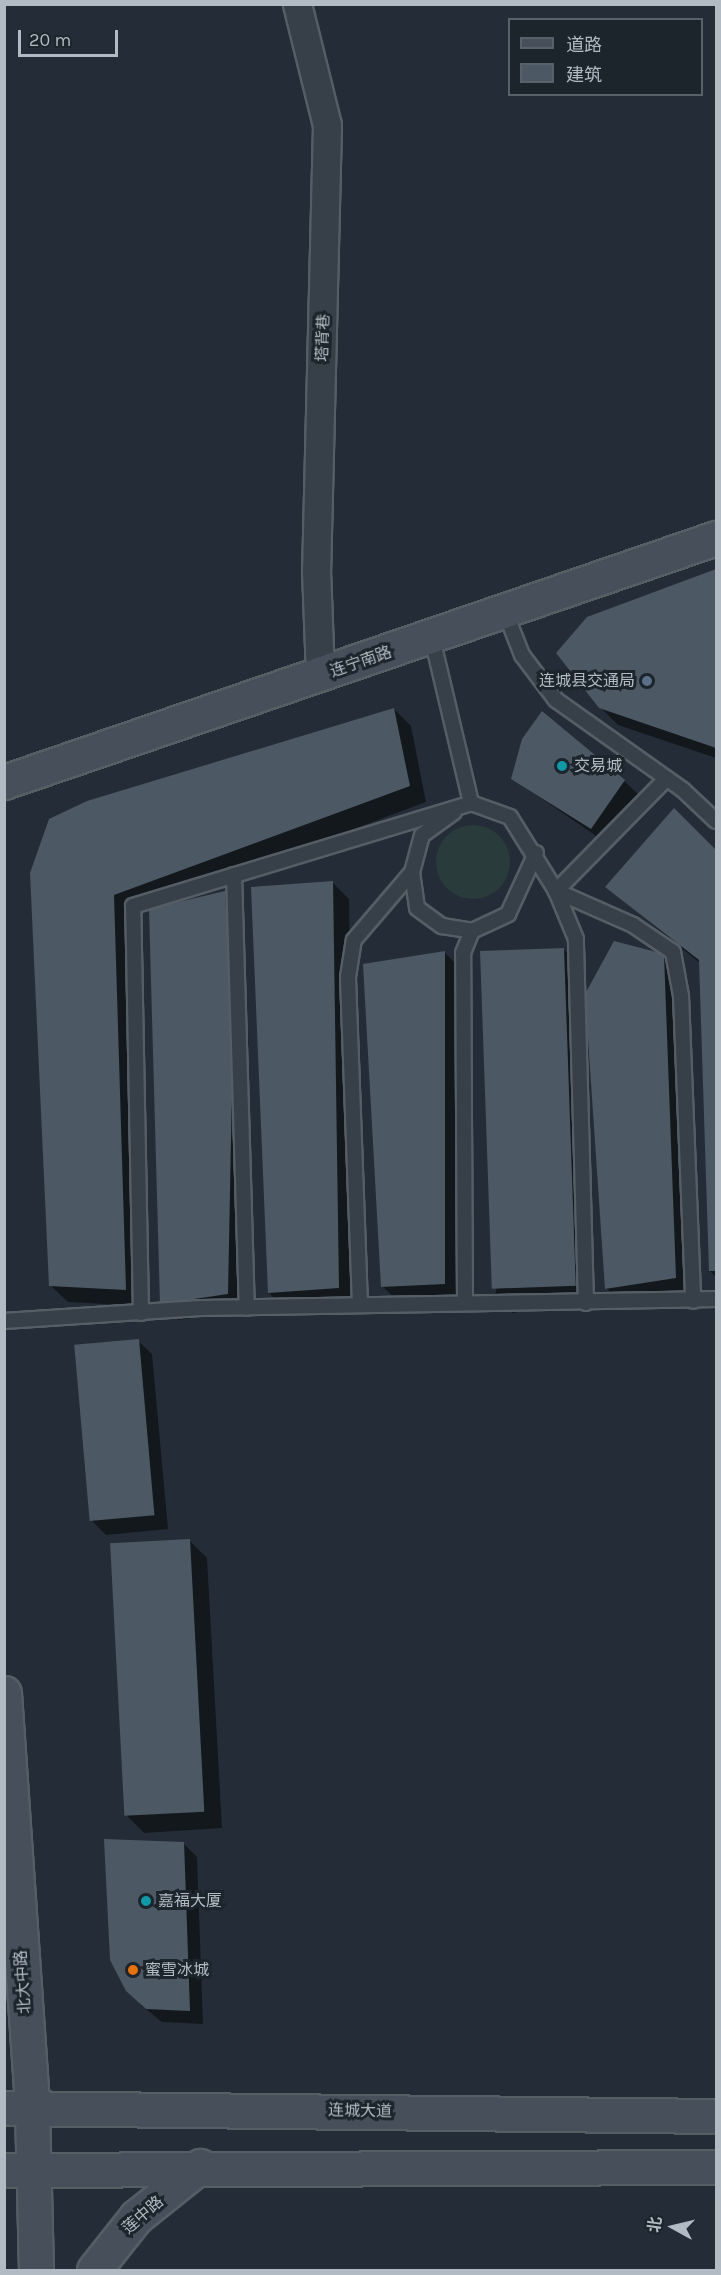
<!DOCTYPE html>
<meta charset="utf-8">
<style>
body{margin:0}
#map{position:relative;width:721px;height:2275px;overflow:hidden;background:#242d37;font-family:Karla,"Noto Sans SC",sans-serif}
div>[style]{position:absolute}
.green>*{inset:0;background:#293b3a}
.round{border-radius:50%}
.shadow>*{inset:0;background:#0007}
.building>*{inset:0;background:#4c5863;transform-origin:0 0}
.roads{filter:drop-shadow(2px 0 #555d65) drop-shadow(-2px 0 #555d65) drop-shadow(0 2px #555d65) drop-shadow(0 -2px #555d65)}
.lane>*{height:14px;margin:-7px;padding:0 7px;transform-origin:7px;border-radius:7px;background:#373f48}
.street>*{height:27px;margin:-13.5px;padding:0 13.5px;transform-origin:13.5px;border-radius:13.5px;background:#373f48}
.secondary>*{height:33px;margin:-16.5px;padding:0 16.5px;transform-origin:16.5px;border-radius:16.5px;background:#464f5a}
.dots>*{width:16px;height:16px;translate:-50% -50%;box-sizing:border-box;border:3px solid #1c242c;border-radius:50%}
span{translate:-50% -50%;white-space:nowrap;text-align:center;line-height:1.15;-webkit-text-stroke:6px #1c242c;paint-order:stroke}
.street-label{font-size:16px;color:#b2bac4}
.poi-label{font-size:16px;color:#b2bac4}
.right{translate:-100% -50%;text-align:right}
.left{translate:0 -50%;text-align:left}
.frame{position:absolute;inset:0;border:6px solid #b2bac4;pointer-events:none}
.legend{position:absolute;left:508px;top:18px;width:195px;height:78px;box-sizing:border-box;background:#1c242c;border:2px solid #586069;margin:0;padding:8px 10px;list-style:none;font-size:18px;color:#b2bac4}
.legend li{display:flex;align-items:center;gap:12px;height:30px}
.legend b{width:30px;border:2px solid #586069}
.north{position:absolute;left:643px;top:2197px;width:60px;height:60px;-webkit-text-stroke:4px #1c242c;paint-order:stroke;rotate:278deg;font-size:16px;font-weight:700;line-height:24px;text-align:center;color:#b2bac4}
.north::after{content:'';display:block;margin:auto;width:21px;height:27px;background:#b2bac4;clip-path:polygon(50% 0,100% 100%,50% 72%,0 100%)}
.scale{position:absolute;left:18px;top:30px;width:100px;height:27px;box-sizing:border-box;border:3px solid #b2bac4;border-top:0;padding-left:8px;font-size:18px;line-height:21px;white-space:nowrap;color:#b2bac4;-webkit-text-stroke:4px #1c242c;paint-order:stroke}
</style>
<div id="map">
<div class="green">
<i class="round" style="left:436px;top:825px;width:74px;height:74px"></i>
</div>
<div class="shadow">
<i style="clip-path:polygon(716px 570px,716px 758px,618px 725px,600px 707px,588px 618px)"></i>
<i style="clip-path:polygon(394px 709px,411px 726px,426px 802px,131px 912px,142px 1306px,68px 1302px,51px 1286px,31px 874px)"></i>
<i style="clip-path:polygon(513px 779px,624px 781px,638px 794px,605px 842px)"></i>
<i style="clip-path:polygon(674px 810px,716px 852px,716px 1277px,710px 1271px,700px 963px,607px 887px)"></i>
<i style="clip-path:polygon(333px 883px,349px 899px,355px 1304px,286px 1310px,269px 1293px)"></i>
<i style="clip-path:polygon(225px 893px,242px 909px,249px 1055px,244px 1311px,178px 1320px,161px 1303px)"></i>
<i style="clip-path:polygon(564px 950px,581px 967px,590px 1302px,512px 1313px,495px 1296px)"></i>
<i style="clip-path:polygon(444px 952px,461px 969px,461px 1300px,400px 1303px,383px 1287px)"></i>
<i style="clip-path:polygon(663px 956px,680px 973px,693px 1295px,623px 1305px,606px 1288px)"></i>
<i style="clip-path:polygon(138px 1341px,152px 1354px,168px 1529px,106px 1535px,92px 1521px)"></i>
<i style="clip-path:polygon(190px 1541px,207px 1558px,222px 1828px,144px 1833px,127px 1816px)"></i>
<i style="clip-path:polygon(183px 1843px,197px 1857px,203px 2024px,162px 2022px,141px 2005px)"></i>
</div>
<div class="building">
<i style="clip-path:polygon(716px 569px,716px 748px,599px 708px,556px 653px,587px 617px)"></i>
<i style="clip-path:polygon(394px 708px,410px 786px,114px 895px,126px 1290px,49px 1286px,30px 873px,49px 819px,87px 801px)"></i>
<i style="clip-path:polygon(542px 711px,625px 780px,591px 829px,511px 779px,522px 739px)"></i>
<i style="clip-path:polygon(674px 808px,716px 850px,716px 1271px,709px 1271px,699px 960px,605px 887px)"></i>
<i style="clip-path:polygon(333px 881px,339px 1288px,268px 1293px,251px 887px)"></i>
<i style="clip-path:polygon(225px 891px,233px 1038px,228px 1294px,160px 1304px,149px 909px)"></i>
<i style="clip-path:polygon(614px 941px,664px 954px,676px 1278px,605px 1289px,585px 994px)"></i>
<i style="left:564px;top:948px;width:338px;height:84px;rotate:88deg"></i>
<i style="clip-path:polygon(445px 951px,445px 1284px,381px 1287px,363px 964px)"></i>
<i style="left:139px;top:1339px;width:177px;height:65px;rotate:85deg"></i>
<i style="left:190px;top:1539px;width:273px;height:80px;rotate:87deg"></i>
<i style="clip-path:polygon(104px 1839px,184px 1842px,190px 2011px,146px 2009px,126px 1991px,110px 1960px)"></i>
</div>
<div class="roads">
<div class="lane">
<i style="left:506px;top:614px;width:44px;rotate:68.7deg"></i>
<i style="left:522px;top:655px;width:56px;rotate:52.9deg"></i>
<i style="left:556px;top:700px;width:156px;rotate:35.3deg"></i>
<i style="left:683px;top:790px;width:45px;rotate:43.2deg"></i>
<i style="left:432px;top:638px;width:170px;rotate:76.7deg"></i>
<i style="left:471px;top:803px;width:41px;rotate:19.7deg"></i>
<i style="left:510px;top:817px;width:87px;rotate:58.1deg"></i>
<i style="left:556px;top:891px;width:84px;rotate:23.8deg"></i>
<i style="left:633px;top:925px;width:48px;rotate:34deg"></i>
<i style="left:673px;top:952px;width:45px;rotate:79.7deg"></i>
<i style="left:681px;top:996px;width:305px;rotate:87.7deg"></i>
<i style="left:454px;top:812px;width:39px;rotate:144deg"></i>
<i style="left:422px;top:835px;width:38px;rotate:105deg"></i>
<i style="left:412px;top:872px;width:36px;rotate:82deg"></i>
<i style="left:417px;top:908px;width:31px;rotate:36deg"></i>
<i style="left:442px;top:926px;width:30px;rotate:9deg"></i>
<i style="left:234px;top:875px;width:433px;rotate:88.3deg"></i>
<i style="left:465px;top:1303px;width:350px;rotate:-90.3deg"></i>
<i style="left:463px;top:953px;width:24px;rotate:-68deg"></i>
<i style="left:472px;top:931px;width:40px;rotate:-25deg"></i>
<i style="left:508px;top:914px;width:67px;rotate:-65.3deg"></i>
<i style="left:586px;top:1303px;width:364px;rotate:-91.6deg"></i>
<i style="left:576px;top:939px;width:52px;rotate:-112.6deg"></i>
<i style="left:556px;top:891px;width:157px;rotate:-45.5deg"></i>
<i style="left:360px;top:1305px;width:328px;rotate:-92.1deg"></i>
<i style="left:348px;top:977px;width:37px;rotate:-81deg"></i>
<i style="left:354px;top:940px;width:89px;rotate:-49.5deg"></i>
<i style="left:141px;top:1313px;width:407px;rotate:-91.1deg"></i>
<i style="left:133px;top:906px;width:353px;rotate:-16.9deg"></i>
<i style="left:4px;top:1321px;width:197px;rotate:-3.8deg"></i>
<i style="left:201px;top:1308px;width:515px;rotate:-1deg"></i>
</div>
<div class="street">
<i style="left:297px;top:4px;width:125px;rotate:76.1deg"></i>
<i style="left:327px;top:125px;width:445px;rotate:91.4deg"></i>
<i style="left:316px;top:570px;width:106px;rotate:87.8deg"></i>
</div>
<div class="secondary">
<i style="left:4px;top:782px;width:753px;rotate:-18.92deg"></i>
<i style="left:4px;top:1693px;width:415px;rotate:86.1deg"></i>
<i style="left:32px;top:2107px;width:163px;rotate:88.6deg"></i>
<i style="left:4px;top:2108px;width:712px;rotate:0.64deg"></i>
<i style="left:4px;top:2170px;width:712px;rotate:-0.24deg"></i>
<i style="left:94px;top:2270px;width:68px;rotate:-51.6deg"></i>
<i style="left:136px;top:2217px;width:82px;rotate:-38.6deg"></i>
</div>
</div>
<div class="dots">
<i style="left:647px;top:681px;background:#5c6f8a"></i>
<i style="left:562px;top:766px;background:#0f9aa8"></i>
<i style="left:146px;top:1901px;background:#0f9aa8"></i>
<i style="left:133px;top:1970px;background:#e8710a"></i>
</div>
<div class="street-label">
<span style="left:323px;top:338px;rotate:-88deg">塔背巷</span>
<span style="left:361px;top:662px;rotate:-19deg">连宁南路</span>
<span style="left:23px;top:1982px;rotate:-94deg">北大中路</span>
<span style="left:360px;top:2111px;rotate:1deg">连城大道</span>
<span style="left:143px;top:2215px;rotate:-41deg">莲中路</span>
</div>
<div class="poi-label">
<span class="right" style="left:635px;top:681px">连城县交通局</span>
<span class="left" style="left:574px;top:766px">交易城</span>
<span class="left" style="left:158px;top:1901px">嘉福大厦</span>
<span class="left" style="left:145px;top:1970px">蜜雪冰城</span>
</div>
<div class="frame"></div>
<ul class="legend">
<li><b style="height:8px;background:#464f5a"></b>道路</li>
<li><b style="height:16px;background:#4c5863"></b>建筑</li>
</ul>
<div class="north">北</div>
<div class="scale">20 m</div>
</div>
